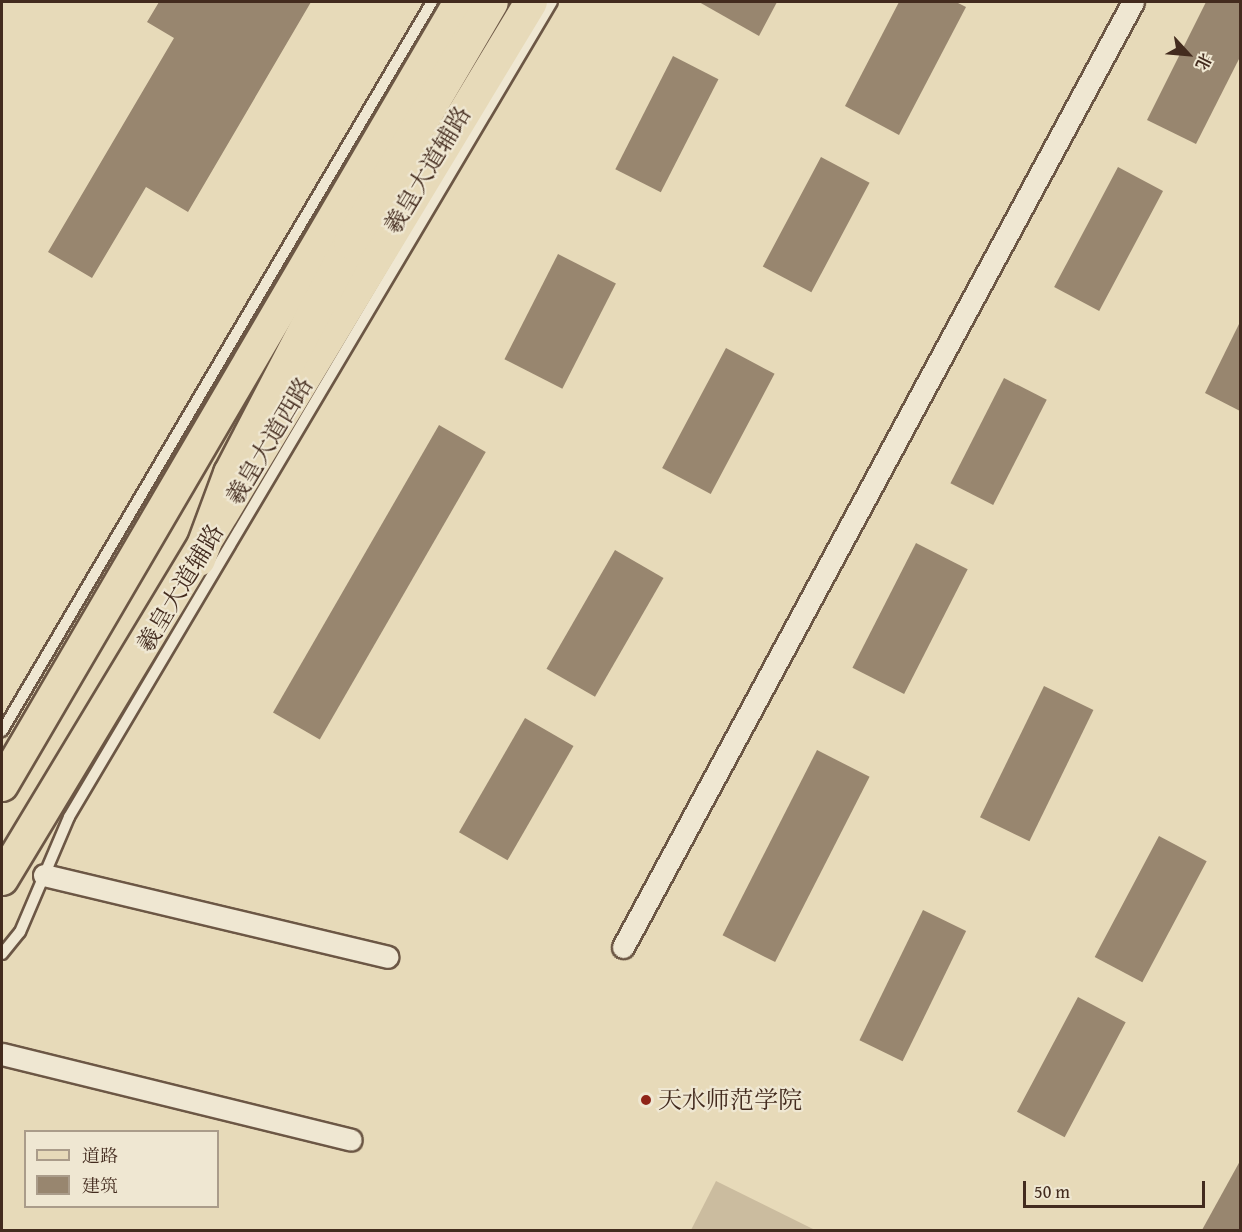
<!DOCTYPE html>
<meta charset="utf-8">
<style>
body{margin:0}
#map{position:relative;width:1242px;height:1232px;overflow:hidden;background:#e7dab9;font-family:"Gentium Book Plus","Noto Serif SC",serif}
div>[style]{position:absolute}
.green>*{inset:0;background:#cbbc9f}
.building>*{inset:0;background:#98866f;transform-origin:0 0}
.roads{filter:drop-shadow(2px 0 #6c5745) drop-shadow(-2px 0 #6c5745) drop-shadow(0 2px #6c5745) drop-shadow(0 -2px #6c5745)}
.service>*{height:10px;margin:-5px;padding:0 5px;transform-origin:5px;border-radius:5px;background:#efe7d2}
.minor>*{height:21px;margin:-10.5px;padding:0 10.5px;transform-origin:10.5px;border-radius:10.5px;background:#efe7d2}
.primary>*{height:32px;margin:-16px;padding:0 16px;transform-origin:16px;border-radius:16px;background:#e7dab9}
.trunk>*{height:33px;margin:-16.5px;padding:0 16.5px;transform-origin:16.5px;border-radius:16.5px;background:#e7dab9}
.dots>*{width:16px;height:16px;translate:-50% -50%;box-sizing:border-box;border:3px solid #efe7d2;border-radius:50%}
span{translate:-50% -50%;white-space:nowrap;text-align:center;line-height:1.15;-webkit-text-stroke:4.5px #efe7d2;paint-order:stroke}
.street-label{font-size:24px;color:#432b1e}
.poi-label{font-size:24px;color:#432b1e}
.left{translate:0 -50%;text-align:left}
.frame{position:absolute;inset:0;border:3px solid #432b1e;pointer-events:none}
.legend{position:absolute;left:24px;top:1130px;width:195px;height:78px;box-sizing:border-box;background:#efe7d2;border:2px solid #aa9c8a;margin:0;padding:8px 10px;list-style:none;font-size:18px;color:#432b1e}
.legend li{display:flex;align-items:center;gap:12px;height:30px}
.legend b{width:30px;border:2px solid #aa9c8a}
.north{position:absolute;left:1158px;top:24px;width:60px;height:60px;-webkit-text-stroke:4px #efe7d2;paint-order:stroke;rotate:116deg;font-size:16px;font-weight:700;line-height:24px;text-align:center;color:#432b1e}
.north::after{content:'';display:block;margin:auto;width:21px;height:27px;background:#432b1e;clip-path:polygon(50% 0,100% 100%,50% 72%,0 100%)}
.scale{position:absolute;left:1023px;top:1181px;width:182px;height:27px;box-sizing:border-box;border:3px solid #432b1e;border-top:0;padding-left:8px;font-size:18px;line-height:21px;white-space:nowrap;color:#432b1e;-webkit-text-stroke:4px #efe7d2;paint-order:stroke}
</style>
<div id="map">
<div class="green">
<i style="clip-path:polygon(716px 1181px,815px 1230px,691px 1230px)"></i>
</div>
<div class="building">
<i style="clip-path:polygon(159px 2px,311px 2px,188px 212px,146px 187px,92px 278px,48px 252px,174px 38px,147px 22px)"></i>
<i style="clip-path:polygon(699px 2px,777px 2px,759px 36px)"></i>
<i style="clip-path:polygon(899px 2px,956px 2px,966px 7px,899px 135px,845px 106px)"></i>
<i style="clip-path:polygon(1206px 2px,1240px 2px,1240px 57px,1196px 144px,1147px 120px)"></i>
<i style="left:673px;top:56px;width:51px;height:127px;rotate:27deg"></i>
<i style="left:821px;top:157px;width:55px;height:124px;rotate:28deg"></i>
<i style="left:1118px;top:167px;width:51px;height:136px;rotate:28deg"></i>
<i style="left:558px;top:254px;width:65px;height:118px;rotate:27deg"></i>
<i style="clip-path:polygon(1240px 322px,1240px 411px,1205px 393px)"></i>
<i style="left:726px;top:348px;width:55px;height:136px;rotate:28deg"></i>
<i style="left:1004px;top:378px;width:48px;height:118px;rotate:27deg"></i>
<i style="left:439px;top:425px;width:54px;height:332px;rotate:30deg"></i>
<i style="left:916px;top:543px;width:58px;height:140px;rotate:27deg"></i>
<i style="left:615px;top:550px;width:56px;height:137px;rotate:30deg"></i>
<i style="left:1044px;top:686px;width:55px;height:146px;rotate:26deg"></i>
<i style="left:525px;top:718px;width:56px;height:132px;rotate:30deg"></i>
<i style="left:817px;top:750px;width:59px;height:208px;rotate:27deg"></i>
<i style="left:1159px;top:836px;width:54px;height:137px;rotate:28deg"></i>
<i style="left:923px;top:910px;width:48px;height:145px;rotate:26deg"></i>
<i style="left:1078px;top:997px;width:54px;height:130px;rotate:28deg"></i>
<i style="clip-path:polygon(1240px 1161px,1240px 1230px,1202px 1230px)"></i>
</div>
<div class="roads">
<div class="service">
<i style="left:2px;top:731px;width:846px;rotate:-59.47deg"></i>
<i style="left:2px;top:954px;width:28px;rotate:-51deg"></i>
<i style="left:20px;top:932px;width:125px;rotate:-66.9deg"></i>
<i style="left:69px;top:817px;width:947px;rotate:-59.35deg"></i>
</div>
<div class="minor">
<i style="left:44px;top:875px;width:353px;rotate:13.4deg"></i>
<i style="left:623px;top:947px;width:1074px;rotate:-61.65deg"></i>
<i style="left:2px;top:1054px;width:359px;rotate:13.8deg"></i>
</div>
<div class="primary">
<i style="left:2px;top:785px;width:907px;rotate:-59.68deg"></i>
<i style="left:2px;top:879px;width:1024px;rotate:-58.9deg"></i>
</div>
<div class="trunk">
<i style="left:198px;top:559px;width:92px;rotate:-69.6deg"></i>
<i style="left:230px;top:473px;width:260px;rotate:-62.5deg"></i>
<i style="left:350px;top:242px;width:278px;rotate:-59.6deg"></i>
</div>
</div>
<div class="dots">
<i style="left:646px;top:1100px;background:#8f2418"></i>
</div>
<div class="street-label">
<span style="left:427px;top:170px;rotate:-59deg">羲皇大道辅路</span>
<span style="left:269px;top:441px;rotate:-59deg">羲皇大道西路</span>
<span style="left:180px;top:588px;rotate:-59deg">羲皇大道辅路</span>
</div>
<div class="poi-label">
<span class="left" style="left:658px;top:1100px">天水师范学院</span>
</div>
<div class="frame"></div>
<ul class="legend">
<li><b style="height:8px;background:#e7dab9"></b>道路</li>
<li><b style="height:16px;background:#98866f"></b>建筑</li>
</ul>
<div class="north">北</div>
<div class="scale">50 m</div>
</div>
